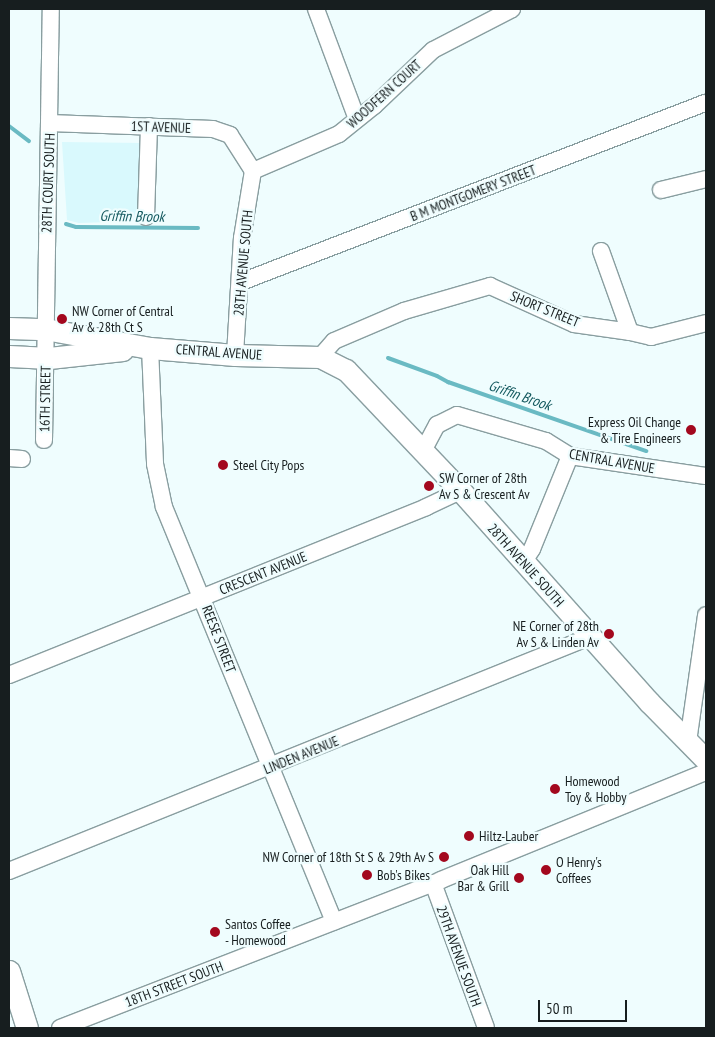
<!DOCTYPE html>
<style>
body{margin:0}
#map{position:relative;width:715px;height:1037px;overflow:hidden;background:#effdfe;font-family:"PT Sans Narrow",sans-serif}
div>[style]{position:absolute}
.built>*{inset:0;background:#d9f9fd}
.stream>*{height:4px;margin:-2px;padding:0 2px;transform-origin:2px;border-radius:2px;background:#6abac3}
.roads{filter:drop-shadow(1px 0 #899ea0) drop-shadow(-1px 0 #899ea0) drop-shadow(0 1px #899ea0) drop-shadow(0 -1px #899ea0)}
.minor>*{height:16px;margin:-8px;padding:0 8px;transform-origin:8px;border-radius:8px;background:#fff}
.major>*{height:21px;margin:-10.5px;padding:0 10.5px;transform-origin:10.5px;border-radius:10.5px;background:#fff}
.dots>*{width:14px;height:14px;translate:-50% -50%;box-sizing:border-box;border:2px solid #effdfe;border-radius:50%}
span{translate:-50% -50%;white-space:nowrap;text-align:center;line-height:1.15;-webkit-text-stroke:4.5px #effdfe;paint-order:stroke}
.street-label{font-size:14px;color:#171e1f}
.poi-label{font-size:14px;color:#171e1f}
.left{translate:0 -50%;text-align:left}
.right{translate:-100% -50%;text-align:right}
.water-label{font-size:15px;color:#155a60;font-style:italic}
.frame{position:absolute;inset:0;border:10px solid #171e1f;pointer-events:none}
.scale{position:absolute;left:538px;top:1000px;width:89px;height:22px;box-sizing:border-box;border:2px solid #171e1f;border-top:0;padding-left:6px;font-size:15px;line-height:18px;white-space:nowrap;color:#171e1f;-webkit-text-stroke:4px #effdfe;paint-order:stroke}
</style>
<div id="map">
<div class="built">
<i style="clip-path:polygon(62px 142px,143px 143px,141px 221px,79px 223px,67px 220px)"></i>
</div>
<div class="stream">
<i style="left:9px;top:126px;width:25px;rotate:37deg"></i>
<i style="left:66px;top:224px;width:10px;rotate:17deg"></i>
<i style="left:76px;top:227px;width:122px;rotate:0.5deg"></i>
<i style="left:388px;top:358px;width:52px;rotate:20.2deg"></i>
<i style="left:437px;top:376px;width:13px;rotate:29deg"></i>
<i style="left:448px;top:382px;width:210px;rotate:19.2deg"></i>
</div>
<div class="roads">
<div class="minor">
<i style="left:316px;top:9px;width:117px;rotate:69.6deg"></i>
<i style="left:49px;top:123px;width:164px;rotate:2.1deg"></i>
<i style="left:213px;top:129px;width:18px;rotate:19deg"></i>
<i style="left:230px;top:135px;width:43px;rotate:57.4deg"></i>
<i style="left:253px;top:171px;width:94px;rotate:-23.3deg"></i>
<i style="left:339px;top:134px;width:45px;rotate:-38.7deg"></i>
<i style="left:374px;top:106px;width:81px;rotate:-43.5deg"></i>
<i style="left:433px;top:50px;width:89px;rotate:-27.4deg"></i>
<i style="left:661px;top:190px;width:46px;rotate:-13.7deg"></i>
<i style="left:146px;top:217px;width:91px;rotate:-88.1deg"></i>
<i style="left:601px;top:251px;width:86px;rotate:70.3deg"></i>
<i style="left:630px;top:332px;width:22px;rotate:13deg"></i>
<i style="left:651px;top:337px;width:57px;rotate:-14.3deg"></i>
<i style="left:241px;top:282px;width:498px;rotate:-21.1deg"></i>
<i style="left:150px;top:348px;width:116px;rotate:87.5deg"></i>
<i style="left:155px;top:464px;width:44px;rotate:78.2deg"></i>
<i style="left:164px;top:507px;width:448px;rotate:67.7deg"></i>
<i style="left:235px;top:355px;width:117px;rotate:-86.6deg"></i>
<i style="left:242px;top:238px;width:68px;rotate:-80.7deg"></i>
<i style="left:320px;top:357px;width:21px;rotate:-49deg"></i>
<i style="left:334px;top:341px;width:76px;rotate:-23.2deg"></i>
<i style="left:404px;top:311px;width:90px;rotate:-16.2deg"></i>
<i style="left:490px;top:286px;width:92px;rotate:24.3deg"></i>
<i style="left:574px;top:324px;width:57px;rotate:8.1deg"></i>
<i style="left:44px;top:440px;width:431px;rotate:-89.1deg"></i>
<i style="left:423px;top:451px;width:30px;rotate:-62deg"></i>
<i style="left:437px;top:425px;width:22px;rotate:-27deg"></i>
<i style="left:457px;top:415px;width:93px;rotate:16.3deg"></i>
<i style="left:546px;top:441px;width:28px;rotate:32deg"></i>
<i style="left:570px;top:456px;width:137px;rotate:8.4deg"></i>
<i style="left:9px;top:458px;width:13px;rotate:4deg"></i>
<i style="left:523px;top:563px;width:17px;rotate:-57deg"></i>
<i style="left:532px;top:549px;width:100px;rotate:-67.8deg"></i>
<i style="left:9px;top:675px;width:450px;rotate:-21.9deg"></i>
<i style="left:426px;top:507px;width:38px;rotate:-25deg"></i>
<i style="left:688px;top:742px;width:128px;rotate:-81.9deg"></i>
<i style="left:9px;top:871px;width:629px;rotate:-21.95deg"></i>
<i style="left:433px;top:883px;width:154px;rotate:69.9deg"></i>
<i style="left:60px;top:1028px;width:409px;rotate:-21.2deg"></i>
<i style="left:441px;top:880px;width:286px;rotate:-22.2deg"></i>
</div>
<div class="major">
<i style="left:9px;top:328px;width:36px;rotate:2deg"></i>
<i style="left:45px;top:329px;width:107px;rotate:10.3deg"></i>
<i style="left:150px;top:348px;width:85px;rotate:4.7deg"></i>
<i style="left:235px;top:355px;width:85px;rotate:1.3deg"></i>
<i style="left:320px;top:357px;width:29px;rotate:27deg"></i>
<i style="left:346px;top:370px;width:167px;rotate:46.5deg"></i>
<i style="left:461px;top:491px;width:283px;rotate:48.3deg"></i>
<i style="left:649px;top:702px;width:81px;rotate:45.5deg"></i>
<i style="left:9px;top:356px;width:40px;rotate:2.9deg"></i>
<i style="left:49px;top:358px;width:74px;rotate:-6.2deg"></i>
<i style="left:9px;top:971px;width:60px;rotate:72.5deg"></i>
</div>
</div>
<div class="dots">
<i style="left:62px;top:319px;background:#a3081e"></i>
<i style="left:691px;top:430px;background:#a3081e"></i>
<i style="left:223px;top:465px;background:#a3081e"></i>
<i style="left:429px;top:486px;background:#a3081e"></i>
<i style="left:609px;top:634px;background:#a3081e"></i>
<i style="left:555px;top:789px;background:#a3081e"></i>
<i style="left:469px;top:836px;background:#a3081e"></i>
<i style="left:444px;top:857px;background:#a3081e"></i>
<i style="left:546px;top:870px;background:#a3081e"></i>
<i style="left:367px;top:875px;background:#a3081e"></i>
<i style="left:519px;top:878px;background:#a3081e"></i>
<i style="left:215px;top:932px;background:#a3081e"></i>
</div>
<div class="street-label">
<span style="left:384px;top:94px;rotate:-42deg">WOODFERN COURT</span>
<span style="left:161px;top:127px;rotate:2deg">1ST AVENUE</span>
<span style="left:48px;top:183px;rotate:-88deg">28TH COURT SOUTH</span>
<span style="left:473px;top:193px;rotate:-21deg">B M MONTGOMERY STREET</span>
<span style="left:243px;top:263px;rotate:-85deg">28TH AVENUE SOUTH</span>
<span style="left:545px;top:309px;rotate:22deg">SHORT STREET</span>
<span style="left:219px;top:352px;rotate:4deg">CENTRAL AVENUE</span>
<span style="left:45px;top:399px;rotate:-89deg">16TH STREET</span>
<span style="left:612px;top:461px;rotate:10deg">CENTRAL AVENUE</span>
<span style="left:526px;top:565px;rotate:48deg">28TH AVENUE SOUTH</span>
<span style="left:263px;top:573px;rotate:-22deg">CRESCENT AVENUE</span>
<span style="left:219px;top:639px;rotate:69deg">REESE STREET</span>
<span style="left:301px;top:755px;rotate:-22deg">LINDEN AVENUE</span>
<span style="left:459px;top:956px;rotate:70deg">29TH AVENUE SOUTH</span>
<span style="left:174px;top:984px;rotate:-21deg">18TH STREET SOUTH</span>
</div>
<div class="poi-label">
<span class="left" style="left:72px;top:319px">NW Corner of Central<br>Av &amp; 28th Ct S</span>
<span class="right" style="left:681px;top:430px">Express Oil Change<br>&amp; Tire Engineers</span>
<span class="left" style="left:233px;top:465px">Steel City Pops</span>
<span class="left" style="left:439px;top:486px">SW Corner of 28th<br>Av S &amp; Crescent Av</span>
<span class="right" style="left:599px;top:634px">NE Corner of 28th<br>Av S &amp; Linden Av</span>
<span class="left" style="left:565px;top:789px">Homewood<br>Toy &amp; Hobby</span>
<span class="left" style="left:479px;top:836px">Hiltz-Lauber</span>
<span class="right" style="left:434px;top:857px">NW Corner of 18th St S &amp; 29th Av S</span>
<span class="left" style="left:556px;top:870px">O Henry's<br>Coffees</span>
<span class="right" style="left:509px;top:878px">Oak Hill<br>Bar &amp; Grill</span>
<span class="left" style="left:377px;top:875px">Bob's Bikes</span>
<span class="left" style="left:225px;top:932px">Santos Coffee<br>- Homewood</span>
</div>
<div class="water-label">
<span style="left:132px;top:216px;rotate:1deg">Griffin Brook</span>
<span style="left:520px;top:395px;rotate:19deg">Griffin Brook</span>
</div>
<div class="frame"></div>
<div class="scale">50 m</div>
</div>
